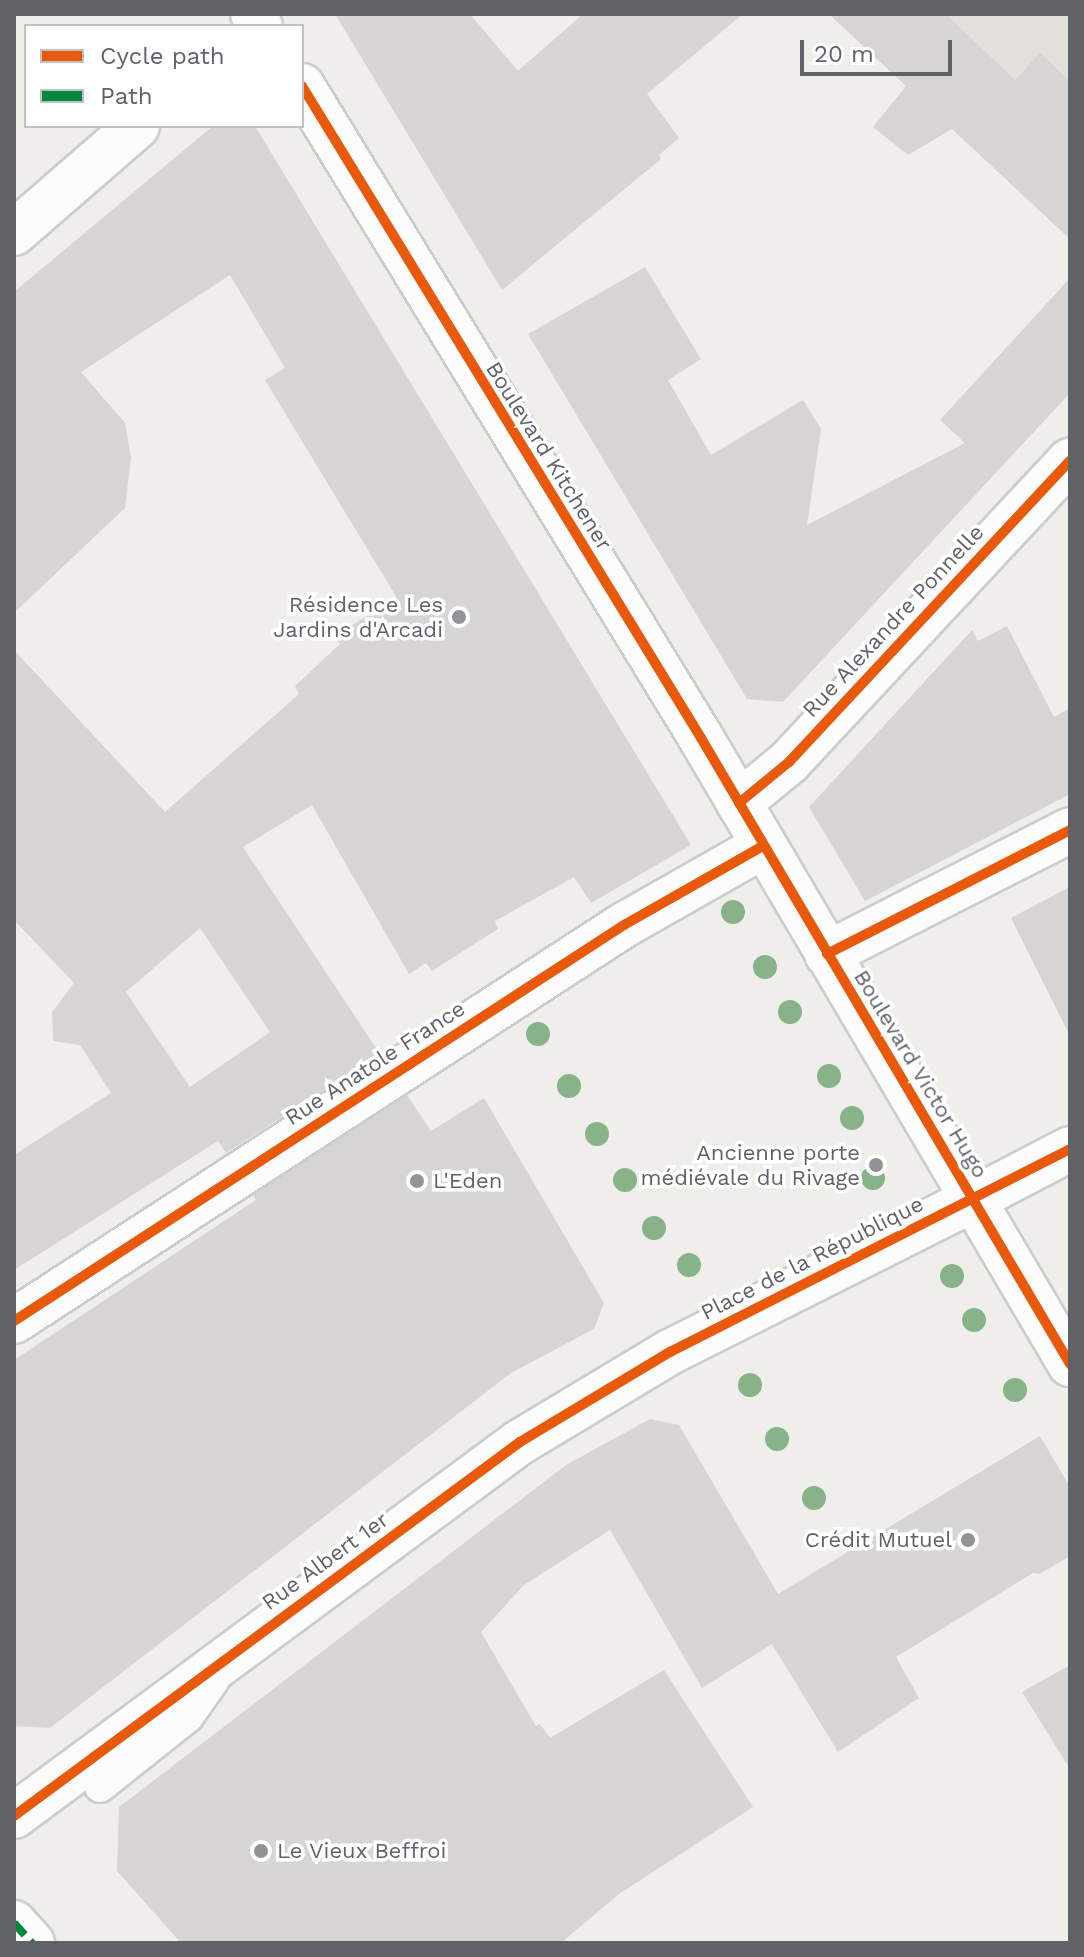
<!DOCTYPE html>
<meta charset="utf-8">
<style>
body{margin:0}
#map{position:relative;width:1084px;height:1957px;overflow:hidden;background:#efeeea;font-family:"Work Sans",sans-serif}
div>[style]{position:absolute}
.education>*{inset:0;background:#e2e0da}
.building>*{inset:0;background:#d6d5d3}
.roads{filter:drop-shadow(2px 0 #cbcccc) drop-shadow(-2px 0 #cbcccc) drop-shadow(0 2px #cbcccc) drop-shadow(0 -2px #cbcccc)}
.lane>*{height:30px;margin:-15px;padding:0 15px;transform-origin:15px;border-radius:15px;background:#fdfcfc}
.street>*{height:44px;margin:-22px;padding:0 22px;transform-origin:22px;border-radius:22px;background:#fdfcfc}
.secondary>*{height:44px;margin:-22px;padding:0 22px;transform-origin:22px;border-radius:22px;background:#fdfcfc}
.quiet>*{height:8px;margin-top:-4px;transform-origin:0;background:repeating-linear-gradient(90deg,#00873e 0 16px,transparent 0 24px)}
.cycleway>*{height:10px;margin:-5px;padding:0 5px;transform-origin:5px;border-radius:5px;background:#e8590c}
.trees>*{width:24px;height:24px;margin:-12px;border-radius:50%;background:#88b388}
.dots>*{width:22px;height:22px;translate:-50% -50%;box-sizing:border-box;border:4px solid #fff;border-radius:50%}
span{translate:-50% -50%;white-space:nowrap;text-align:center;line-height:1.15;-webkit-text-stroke:7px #fff;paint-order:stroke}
.street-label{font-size:22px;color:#5f6368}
.poi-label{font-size:22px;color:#5f6368}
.right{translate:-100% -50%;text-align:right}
.left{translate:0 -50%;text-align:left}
.frame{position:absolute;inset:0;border:16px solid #5f6368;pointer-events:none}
.legend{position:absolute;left:24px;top:24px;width:280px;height:104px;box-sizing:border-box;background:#fff;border:2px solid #bfc1c3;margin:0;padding:10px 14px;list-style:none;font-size:24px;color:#5f6368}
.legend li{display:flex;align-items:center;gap:16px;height:40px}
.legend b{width:40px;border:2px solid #bfc1c3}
.scale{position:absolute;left:800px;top:40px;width:152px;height:36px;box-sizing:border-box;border:4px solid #5f6368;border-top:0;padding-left:10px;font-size:24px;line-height:28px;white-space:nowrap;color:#5f6368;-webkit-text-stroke:6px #fff;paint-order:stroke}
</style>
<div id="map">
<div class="education">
<i style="clip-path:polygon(829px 14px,1070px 14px,1070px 239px,921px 100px)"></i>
</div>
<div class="building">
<i style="clip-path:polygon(335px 14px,470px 14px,518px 71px,583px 14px,743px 14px,647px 94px,679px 138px,659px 155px,661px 159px,502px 290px)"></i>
<i style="clip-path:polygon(829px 14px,946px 14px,1015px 80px,1040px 53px,1070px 81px,1070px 239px,952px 129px,908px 155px,873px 127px,906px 86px)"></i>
<i style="clip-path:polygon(evenodd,213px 126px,255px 126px,691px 845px,591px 903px,574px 877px,495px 921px,498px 929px,432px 971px,426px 963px,409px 974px,312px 805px,243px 847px,380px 1054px,226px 1153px,218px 1141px,14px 1270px,14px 1155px,111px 1093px,80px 1045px,53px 1041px,52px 1012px,74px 983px,14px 920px,14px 650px,165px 812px,299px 694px,295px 686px,340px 644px,334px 636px,397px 598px,265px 380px,285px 368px,230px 275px,81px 372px,125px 423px,131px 457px,125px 508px,14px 613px,14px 292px,213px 126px,200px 928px,270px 1032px,190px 1087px,126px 992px,200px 928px)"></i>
<i style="clip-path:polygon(645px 267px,701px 359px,668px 380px,711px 455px,803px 400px,821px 429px,807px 525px,965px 443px,940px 420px,1070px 278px,1070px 393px,783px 702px,747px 699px,528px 334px)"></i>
<i style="clip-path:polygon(1007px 626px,1054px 717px,1070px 708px,1070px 794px,865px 901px,809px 807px,972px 630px,978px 641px)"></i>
<i style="clip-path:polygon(1070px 887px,1070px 1036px,1011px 918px)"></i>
<i style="clip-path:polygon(407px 1095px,431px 1131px,484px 1098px,604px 1303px,594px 1329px,511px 1373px,50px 1728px,14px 1726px,14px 1360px,256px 1200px,253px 1195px)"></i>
<i style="clip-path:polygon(650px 1419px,679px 1425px,778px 1594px,1040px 1436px,1070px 1487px,1070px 1556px,1040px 1574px,1033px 1573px,896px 1657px,919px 1698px,838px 1752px,772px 1644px,702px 1688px,610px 1530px,524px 1585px,481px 1632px,536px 1726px,540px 1724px,550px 1738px,664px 1670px,753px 1807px,619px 1894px,561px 1943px,181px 1943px,117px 1871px,119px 1807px,566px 1465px)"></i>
<i style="clip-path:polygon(1070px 1665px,1070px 1769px,1022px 1692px)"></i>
</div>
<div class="roads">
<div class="lane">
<i style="left:100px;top:1787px;width:112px;rotate:-38.5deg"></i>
<i style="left:188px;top:1717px;width:45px;rotate:-54.9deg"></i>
</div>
<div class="street">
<i style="left:14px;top:233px;width:163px;rotate:-41deg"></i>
<i style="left:739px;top:803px;width:65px;rotate:-39.4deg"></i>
<i style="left:789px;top:762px;width:412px;rotate:-47deg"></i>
<i style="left:14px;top:1321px;width:727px;rotate:-32.99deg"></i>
<i style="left:624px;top:925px;width:160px;rotate:-29.6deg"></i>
<i style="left:14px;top:1816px;width:629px;rotate:-36.47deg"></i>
<i style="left:520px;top:1442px;width:175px;rotate:-31deg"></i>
<i style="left:670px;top:1352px;width:338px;rotate:-26.7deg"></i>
<i style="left:14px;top:1923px;width:27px;rotate:48deg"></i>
</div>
<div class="secondary">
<i style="left:253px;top:14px;width:14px;rotate:60deg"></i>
<i style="left:302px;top:86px;width:764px;rotate:58.53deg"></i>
<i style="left:701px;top:738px;width:727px;rotate:59.48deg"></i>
<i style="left:827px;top:954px;width:273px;rotate:-27deg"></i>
<i style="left:972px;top:1200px;width:110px;rotate:-27.5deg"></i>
</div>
</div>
<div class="quiet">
<i style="left:14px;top:1923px;width:27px;rotate:48deg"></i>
</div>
<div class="cycleway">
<i style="left:302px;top:86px;width:764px;rotate:58.53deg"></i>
<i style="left:701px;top:738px;width:727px;rotate:59.48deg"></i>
<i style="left:739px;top:803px;width:65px;rotate:-39.4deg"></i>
<i style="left:789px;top:762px;width:412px;rotate:-47deg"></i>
<i style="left:827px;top:954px;width:273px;rotate:-27deg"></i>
<i style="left:14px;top:1321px;width:727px;rotate:-32.99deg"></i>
<i style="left:624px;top:925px;width:160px;rotate:-29.6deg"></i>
<i style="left:14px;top:1816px;width:629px;rotate:-36.47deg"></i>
<i style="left:520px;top:1442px;width:175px;rotate:-31deg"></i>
<i style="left:670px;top:1352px;width:449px;rotate:-26.9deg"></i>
</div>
<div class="trees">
<i style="left:733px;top:912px"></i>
<i style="left:765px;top:967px"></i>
<i style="left:790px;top:1012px"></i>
<i style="left:538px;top:1034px"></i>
<i style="left:829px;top:1076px"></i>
<i style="left:569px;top:1086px"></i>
<i style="left:852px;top:1118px"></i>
<i style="left:597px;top:1134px"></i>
<i style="left:873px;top:1178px"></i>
<i style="left:625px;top:1180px"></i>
<i style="left:654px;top:1228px"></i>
<i style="left:689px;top:1265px"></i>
<i style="left:952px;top:1276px"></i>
<i style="left:974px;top:1320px"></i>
<i style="left:750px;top:1385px"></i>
<i style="left:1015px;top:1390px"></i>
<i style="left:777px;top:1439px"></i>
<i style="left:814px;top:1498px"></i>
</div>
<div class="dots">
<i style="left:459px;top:617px;background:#919496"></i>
<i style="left:876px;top:1165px;background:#919496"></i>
<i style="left:417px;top:1181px;background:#919496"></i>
<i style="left:968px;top:1540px;background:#919496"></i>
<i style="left:261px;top:1851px;background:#919496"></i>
</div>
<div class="street-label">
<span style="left:549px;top:456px;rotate:58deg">Boulevard Kitchener</span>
<span style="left:893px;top:621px;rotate:-47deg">Rue Alexandre Ponnelle</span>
<span style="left:375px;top:1063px;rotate:-33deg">Rue Anatole France</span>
<span style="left:921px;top:1074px;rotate:59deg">Boulevard Victor Hugo</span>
<span style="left:812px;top:1258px;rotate:-27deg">Place de la République</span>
<span style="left:325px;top:1561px;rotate:-36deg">Rue Albert 1er</span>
</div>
<div class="poi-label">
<span class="right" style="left:443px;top:617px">Résidence Les<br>Jardins d'Arcadi</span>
<span class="right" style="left:860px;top:1165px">Ancienne porte<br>médiévale du Rivage</span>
<span class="left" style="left:433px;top:1181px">L'Eden</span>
<span class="right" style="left:952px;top:1540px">Crédit Mutuel</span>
<span class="left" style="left:277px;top:1851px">Le Vieux Beffroi</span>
</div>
<div class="frame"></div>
<ul class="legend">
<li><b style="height:10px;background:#e8590c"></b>Cycle path</li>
<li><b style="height:10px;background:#00873e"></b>Path</li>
</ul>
<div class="scale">20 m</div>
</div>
